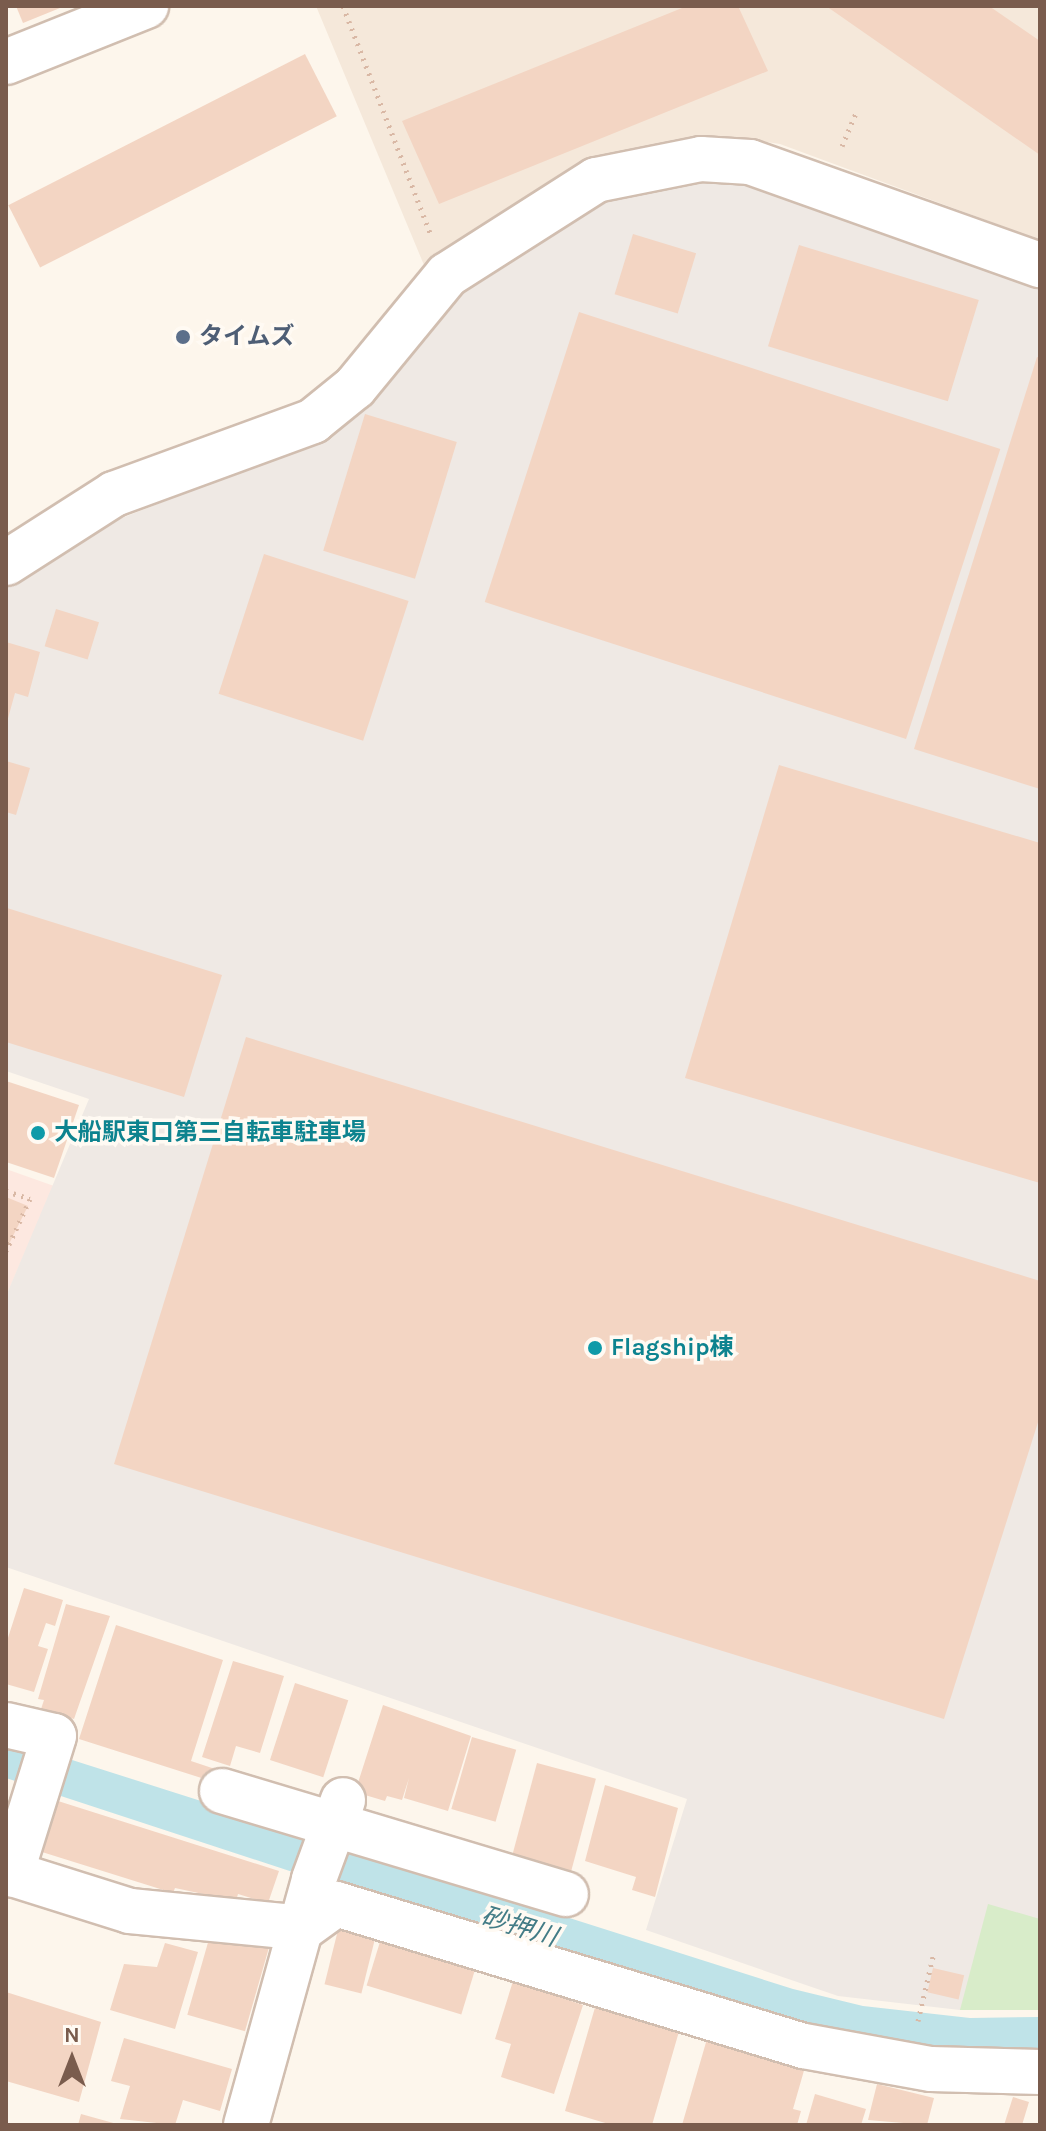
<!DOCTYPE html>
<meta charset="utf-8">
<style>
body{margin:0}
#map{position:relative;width:1046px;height:2131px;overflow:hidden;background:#fdf6ec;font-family:Karla,"Noto Sans JP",sans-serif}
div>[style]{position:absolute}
.residential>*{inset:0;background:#f5e8da}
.commercial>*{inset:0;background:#fde8e0}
.industrial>*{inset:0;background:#efe9e4}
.green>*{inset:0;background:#d8ecc9}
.water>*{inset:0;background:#bfe3e8}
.building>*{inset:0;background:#f3d5c3;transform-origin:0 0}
.path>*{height:5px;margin-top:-2.5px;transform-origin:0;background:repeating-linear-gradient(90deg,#d9b8a5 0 2px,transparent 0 8px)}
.roads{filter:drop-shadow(2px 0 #d1beb0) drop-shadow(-2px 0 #d1beb0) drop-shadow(0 2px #d1beb0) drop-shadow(0 -2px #d1beb0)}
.minor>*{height:44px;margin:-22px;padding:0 22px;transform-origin:22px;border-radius:22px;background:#fff}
.dots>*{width:22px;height:22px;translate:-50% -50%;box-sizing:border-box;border:4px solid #fffaf3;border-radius:50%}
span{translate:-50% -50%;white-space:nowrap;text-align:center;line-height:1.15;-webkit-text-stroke:7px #fffaf3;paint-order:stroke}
.service-label{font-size:24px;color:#4e5e75;font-weight:700}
.left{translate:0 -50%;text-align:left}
.culture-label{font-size:24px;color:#0d838f;font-weight:700}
.water-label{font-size:26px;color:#437c86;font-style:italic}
.frame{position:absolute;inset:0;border:8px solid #7a5c4d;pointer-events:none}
.north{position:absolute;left:32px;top:2019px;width:80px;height:80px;-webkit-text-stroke:6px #fffaf3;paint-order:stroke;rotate:0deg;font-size:22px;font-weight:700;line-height:32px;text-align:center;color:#7a5c4d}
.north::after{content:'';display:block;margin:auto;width:28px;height:36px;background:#7a5c4d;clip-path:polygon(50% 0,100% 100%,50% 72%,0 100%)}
</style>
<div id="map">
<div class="residential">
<i style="clip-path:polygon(316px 6px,1040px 6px,1040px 240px,780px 144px,726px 136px,676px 139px,619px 155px,424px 265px)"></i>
</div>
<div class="commercial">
<i style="clip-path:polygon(6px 1169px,54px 1186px,6px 1296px)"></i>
</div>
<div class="industrial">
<i style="clip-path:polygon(711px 169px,1040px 279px,1040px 2010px,960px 2010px,838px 1996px,646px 1930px,687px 1799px,6px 1567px,6px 1296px,89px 1099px,6px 1071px,6px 583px,117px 520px,249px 468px,518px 244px,619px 189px)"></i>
</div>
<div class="green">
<i style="clip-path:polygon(988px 1904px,1040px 1919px,1040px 2010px,960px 2010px)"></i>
</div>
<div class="water">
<i style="clip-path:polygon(6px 1739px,793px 1989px,863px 2006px,970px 2018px,1040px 2017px,1040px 2057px,894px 2052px,314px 1879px,6px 1778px)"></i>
</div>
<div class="building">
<i style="clip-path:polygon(16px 6px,65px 6px,23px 23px)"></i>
<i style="clip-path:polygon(687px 6px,738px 6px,768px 71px,439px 204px,402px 121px)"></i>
<i style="clip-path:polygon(826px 6px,989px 6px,1040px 41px,1040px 155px)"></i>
<i style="left:305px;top:54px;width:70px;height:333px;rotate:63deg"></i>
<i style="left:633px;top:234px;width:66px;height:63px;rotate:17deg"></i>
<i style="left:799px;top:245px;width:188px;height:106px;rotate:17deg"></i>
<i style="left:579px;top:312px;width:443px;height:305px;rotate:18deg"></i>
<i style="clip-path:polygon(1037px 357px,1040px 358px,1040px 789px,914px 749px)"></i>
<i style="left:365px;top:414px;width:96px;height:143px;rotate:17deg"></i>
<i style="left:264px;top:554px;width:152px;height:147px;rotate:18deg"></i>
<i style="left:56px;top:609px;width:45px;height:39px;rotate:17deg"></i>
<i style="clip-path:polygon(6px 642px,40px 652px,28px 697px,15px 693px,7px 722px)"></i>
<i style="clip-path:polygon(6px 761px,30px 768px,16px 815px,6px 812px)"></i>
<i style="clip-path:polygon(779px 765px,1040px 843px,1040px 1183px,685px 1078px)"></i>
<i style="clip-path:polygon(7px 908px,222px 975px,184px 1097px,6px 1042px)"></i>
<i style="clip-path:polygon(246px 1037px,1040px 1281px,1040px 1416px,944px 1719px,114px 1464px)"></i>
<i style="clip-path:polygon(6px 1081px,79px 1105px,54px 1178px,6px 1162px)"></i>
<i style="clip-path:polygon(6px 1197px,28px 1206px,6px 1250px)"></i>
<i style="clip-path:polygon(24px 1588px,63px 1600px,55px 1626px,46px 1623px,38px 1646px,48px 1649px,34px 1692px,6px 1684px,6px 1644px)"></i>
<i style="clip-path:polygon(66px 1604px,110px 1616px,74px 1719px,41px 1709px,44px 1700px,38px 1699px)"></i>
<i style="clip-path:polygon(116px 1625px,223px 1660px,191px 1761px,218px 1770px,214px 1782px,79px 1739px)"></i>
<i style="clip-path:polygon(233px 1661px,284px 1676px,260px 1753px,236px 1746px,230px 1766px,202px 1757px)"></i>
<i style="left:295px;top:1683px;width:56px;height:81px;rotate:18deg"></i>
<i style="clip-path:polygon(383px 1705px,471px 1736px,448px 1811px,404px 1798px,409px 1778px,402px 1800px,387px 1796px,385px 1801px,355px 1792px)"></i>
<i style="left:472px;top:1737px;width:46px;height:75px;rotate:16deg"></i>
<i style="left:537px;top:1763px;width:61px;height:103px;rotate:15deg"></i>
<i style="clip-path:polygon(605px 1785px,678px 1808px,655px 1897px,632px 1890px,636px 1877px,585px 1861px)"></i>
<i style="clip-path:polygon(58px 1801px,279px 1871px,268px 1903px,238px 1894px,236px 1901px,175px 1888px,173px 1893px,42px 1852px)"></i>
<i style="left:339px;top:1926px;width:38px;height:60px;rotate:14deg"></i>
<i style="left:211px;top:1932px;width:60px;height:86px;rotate:16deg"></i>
<i style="left:383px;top:1932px;width:99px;height:56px;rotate:17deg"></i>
<i style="clip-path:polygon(165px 1943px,198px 1952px,175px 2029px,110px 2010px,124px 1964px,157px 1967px)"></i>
<i style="left:933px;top:1968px;width:32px;height:25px;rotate:13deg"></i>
<i style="clip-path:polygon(513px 1981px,583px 2005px,554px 2094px,501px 2077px,511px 2044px,495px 2039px)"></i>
<i style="clip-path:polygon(6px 1992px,101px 2022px,79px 2102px,6px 2081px)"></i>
<i style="clip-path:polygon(596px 2004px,680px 2028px,652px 2125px,612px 2125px,565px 2111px)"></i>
<i style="clip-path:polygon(709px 2032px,807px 2060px,793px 2109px,801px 2111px,797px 2125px,682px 2125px)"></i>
<i style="clip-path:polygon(124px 2038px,232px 2069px,220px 2111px,183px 2100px,175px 2125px,120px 2119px,130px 2086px,111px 2081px)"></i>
<i style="clip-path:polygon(877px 2084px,934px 2098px,927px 2125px,868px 2120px)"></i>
<i style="clip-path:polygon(815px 2094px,866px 2109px,861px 2125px,806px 2125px)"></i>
<i style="clip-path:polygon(1013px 2097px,1029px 2102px,1022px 2125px,1004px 2125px)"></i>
<i style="clip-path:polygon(81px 2114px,117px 2124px,117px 2125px,78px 2125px)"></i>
</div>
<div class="path">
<i style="left:343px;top:6px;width:243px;rotate:69deg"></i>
<i style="left:842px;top:146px;width:39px;rotate:-67deg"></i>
<i style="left:6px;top:1191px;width:25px;rotate:18deg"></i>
<i style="left:30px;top:1199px;width:57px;rotate:114.8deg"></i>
<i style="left:918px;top:2021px;width:71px;rotate:-76.9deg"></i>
</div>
<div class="roads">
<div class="minor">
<i style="left:6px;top:62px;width:151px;rotate:-21.8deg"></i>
<i style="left:6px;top:563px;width:128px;rotate:-32.6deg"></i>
<i style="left:114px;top:494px;width:212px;rotate:-20.1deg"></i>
<i style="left:313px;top:421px;width:54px;rotate:-39deg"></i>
<i style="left:355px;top:387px;width:145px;rotate:-50.6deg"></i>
<i style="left:447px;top:275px;width:177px;rotate:-32.5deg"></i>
<i style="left:596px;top:180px;width:107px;rotate:-11.3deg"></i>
<i style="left:701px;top:159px;width:49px;rotate:3.5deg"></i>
<i style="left:750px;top:162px;width:308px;rotate:19.6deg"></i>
<i style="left:6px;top:1725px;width:49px;rotate:12.9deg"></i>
<i style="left:54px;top:1736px;width:145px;rotate:107.3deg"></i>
<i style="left:222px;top:1791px;width:359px;rotate:16.7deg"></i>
<i style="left:6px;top:1872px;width:130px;rotate:17.5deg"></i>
<i style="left:130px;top:1911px;width:174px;rotate:5.6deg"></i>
<i style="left:303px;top:1928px;width:41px;rotate:-36deg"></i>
<i style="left:336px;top:1904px;width:489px;rotate:16.9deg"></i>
<i style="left:804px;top:2046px;width:129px;rotate:10.3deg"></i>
<i style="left:931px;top:2069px;width:109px;rotate:1.6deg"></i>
<i style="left:246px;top:2125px;width:255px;rotate:-74.5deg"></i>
<i style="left:314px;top:1879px;width:84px;rotate:-69.8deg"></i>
</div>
</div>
<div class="dots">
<i style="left:183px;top:337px;background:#5c6f8a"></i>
<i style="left:38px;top:1133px;background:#0f9aa8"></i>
<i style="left:595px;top:1348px;background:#0f9aa8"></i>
</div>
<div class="service-label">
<span class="left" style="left:199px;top:337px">タイムズ</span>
</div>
<div class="culture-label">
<span class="left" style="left:54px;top:1133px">大船駅東口第三自転車駐車場</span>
<span class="left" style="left:611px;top:1348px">Flagship棟</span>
</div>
<div class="water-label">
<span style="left:519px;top:1927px;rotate:17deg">砂押川</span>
</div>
<div class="frame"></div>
<div class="north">N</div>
</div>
